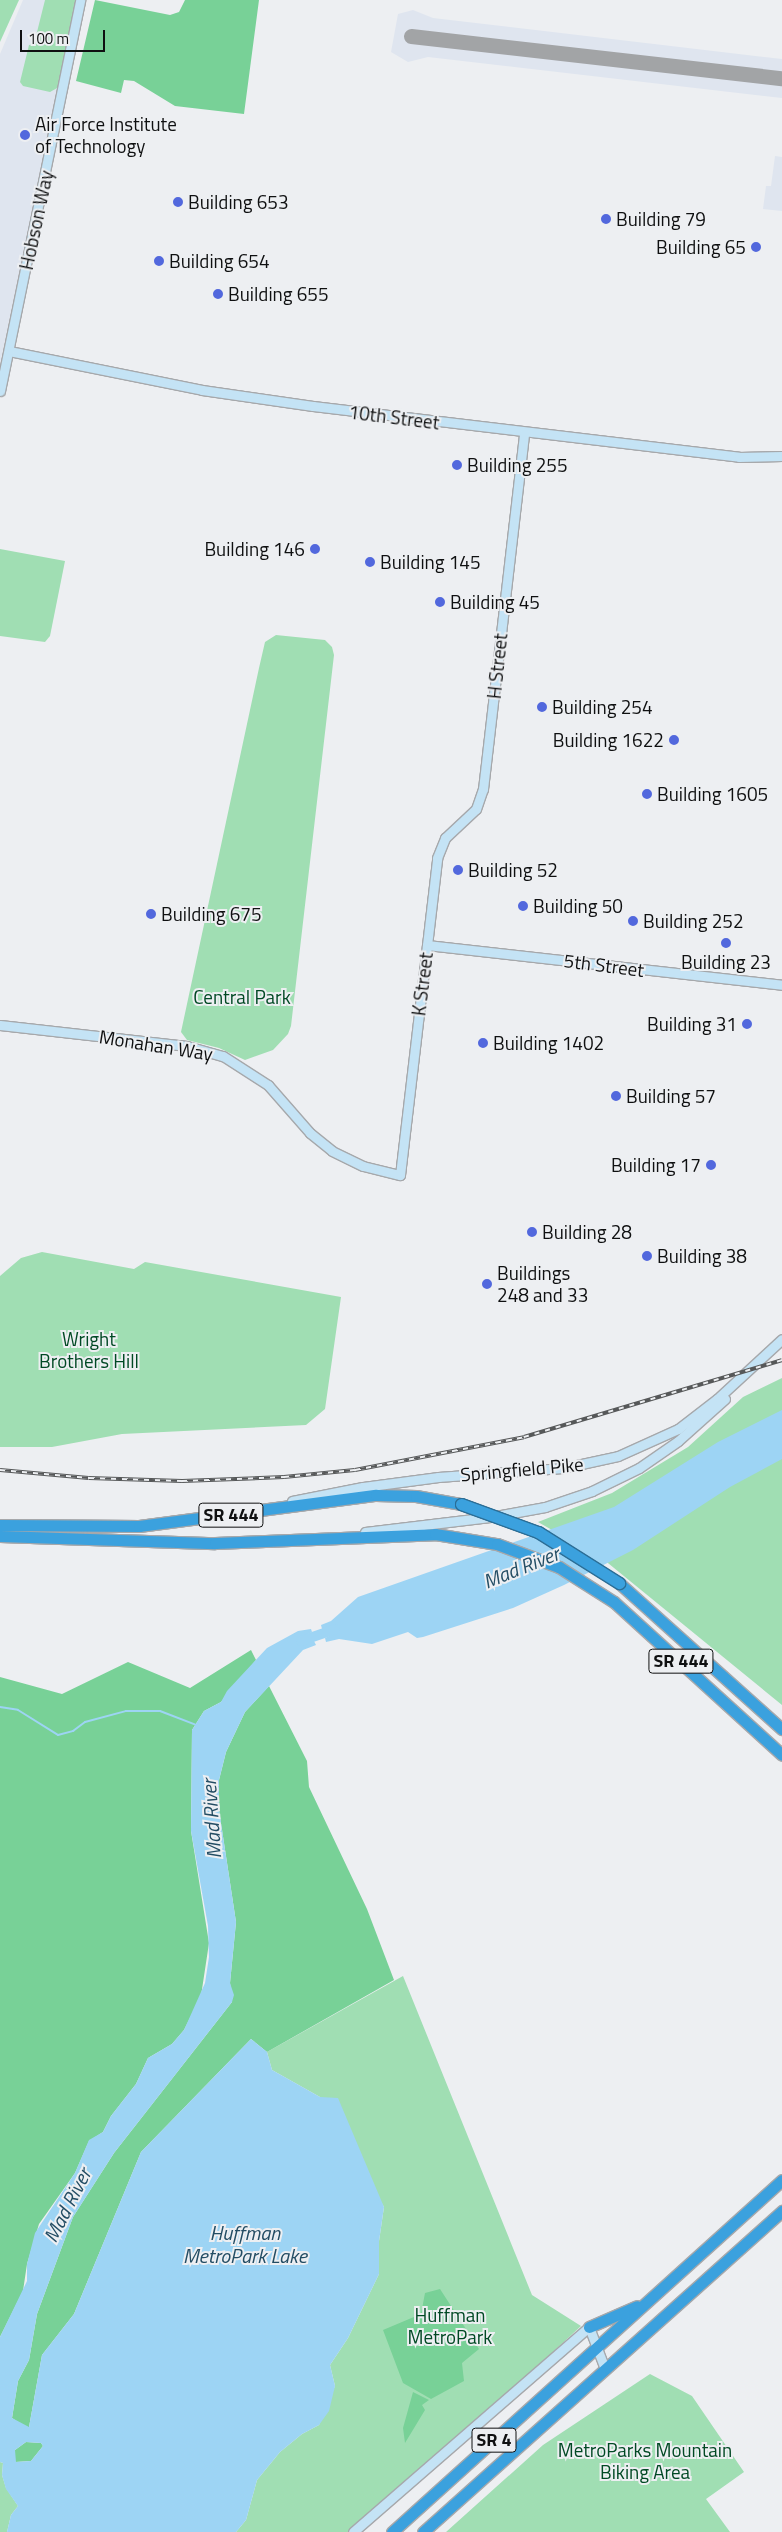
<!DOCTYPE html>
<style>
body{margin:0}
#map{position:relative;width:782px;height:2532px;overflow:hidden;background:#edeff2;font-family:"Titillium Web",sans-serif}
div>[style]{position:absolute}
.built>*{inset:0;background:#dfe5ef}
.green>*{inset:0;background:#a0deb3}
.forest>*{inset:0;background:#78d197}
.water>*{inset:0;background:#9dd4f4}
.stream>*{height:2px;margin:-1px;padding:0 1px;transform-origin:1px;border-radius:1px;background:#9dd4f4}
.river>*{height:10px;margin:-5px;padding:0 5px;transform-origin:5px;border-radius:5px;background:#9dd4f4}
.taxiway>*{height:15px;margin:-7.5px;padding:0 7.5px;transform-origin:7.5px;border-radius:7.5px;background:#a2a4a6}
.roads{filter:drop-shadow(1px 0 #a6a8ab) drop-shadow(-1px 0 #a6a8ab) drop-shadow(0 1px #a6a8ab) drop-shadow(0 -1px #a6a8ab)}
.secondary>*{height:9px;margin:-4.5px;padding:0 4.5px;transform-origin:4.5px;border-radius:4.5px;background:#c4e3f5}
.highway>*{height:11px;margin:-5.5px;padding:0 5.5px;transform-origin:5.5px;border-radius:5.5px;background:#3ba1de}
.rail>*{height:4px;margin-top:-2px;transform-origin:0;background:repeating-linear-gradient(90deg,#edeff2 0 5.5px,#565859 0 11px);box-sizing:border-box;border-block:1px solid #565859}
.bridges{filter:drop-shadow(1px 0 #2c6e96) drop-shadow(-1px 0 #2c6e96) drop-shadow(0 1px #2c6e96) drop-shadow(0 -1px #2c6e96)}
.highway-bridge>*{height:11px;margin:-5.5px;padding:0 5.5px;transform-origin:5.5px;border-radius:5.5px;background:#3ba1de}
.dots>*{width:14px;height:14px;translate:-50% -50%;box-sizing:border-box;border:2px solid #edeff2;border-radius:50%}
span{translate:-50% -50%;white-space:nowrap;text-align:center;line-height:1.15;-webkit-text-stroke:4px #edeff2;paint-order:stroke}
.shield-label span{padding:1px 4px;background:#edeff2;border:1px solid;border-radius:4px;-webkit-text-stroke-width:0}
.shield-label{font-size:18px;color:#0f1011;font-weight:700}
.poi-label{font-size:19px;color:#0f1011}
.left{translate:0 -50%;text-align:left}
.right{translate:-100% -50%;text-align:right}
.street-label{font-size:19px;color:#0f1011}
.park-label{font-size:19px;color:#004924}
.water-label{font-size:20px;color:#234d64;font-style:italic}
.scale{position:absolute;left:20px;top:30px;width:85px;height:22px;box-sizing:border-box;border:2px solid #0f1011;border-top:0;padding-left:6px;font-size:15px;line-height:18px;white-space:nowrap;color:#0f1011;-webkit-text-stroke:4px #edeff2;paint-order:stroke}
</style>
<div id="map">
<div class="built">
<i style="clip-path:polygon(23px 0,77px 0,0 364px,0 54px)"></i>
<i style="clip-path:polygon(413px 10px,433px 18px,782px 59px,782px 98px,428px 57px,408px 62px,391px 52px,398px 14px)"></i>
<i style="clip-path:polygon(775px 156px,782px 157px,782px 211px,763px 209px,766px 186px,771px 186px)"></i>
</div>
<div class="green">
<i style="clip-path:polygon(0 0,19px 0,0 42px)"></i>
<i style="clip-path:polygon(45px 0,76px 0,59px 87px,50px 92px,23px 86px,20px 82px,29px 45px,34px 44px)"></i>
<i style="clip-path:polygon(0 549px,65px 561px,50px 636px,45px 642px,0 636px)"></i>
<i style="clip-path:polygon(276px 635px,325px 640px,332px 647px,334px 655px,291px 1026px,288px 1034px,273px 1050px,245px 1060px,219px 1048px,187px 1040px,181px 1032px,259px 668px,265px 642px)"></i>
<i style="clip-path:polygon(42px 1252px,134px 1269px,145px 1262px,341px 1297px,325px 1409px,306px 1425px,122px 1434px,52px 1447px,0 1447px,0 1276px,21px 1258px)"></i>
<i style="clip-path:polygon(782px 1378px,782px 1705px,603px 1559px,538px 1522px,612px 1493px,688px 1447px,743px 1397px)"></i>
<i style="clip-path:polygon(403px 1976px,532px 2295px,581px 2326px,359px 2532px,236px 2532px,246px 2520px,257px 2480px,280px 2452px,302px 2434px,319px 2425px,335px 2386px,330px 2365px,348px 2338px,379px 2274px,379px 2241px,384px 2207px,320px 2097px,272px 2070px,267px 2052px)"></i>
<i style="clip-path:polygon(650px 2374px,692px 2396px,744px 2472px,706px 2499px,730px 2532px,446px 2532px,543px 2445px)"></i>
<i style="clip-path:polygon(0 2462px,3px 2463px,2px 2475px,6px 2488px,18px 2506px,11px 2515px,7px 2532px,0 2532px)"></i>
</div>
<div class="forest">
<i style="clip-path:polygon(95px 0,170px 15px,179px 12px,185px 0,259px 0,244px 114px,175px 106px,134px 81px,124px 80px,121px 93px,76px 81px)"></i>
<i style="clip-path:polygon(251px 1650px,256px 1660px,221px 1702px,204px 1711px,192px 1730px,191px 1831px,209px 1943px,201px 1996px,184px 2030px,172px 2044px,148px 2058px,136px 2084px,111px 2116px,103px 2132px,89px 2141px,75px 2173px,39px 2224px,27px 2264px,23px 2291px,0 2337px,0 1677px,62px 1694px,128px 1662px,190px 1688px)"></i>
<i style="clip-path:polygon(269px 1686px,307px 1761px,309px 1787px,367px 1909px,394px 1980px,267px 2052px,251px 2039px,141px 2152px,74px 2314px,42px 2355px,29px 2427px,25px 2427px,12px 2418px,18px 2381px,29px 2360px,37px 2314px,73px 2217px,114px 2153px,232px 2002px,230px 1983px,236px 1922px,219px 1810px,219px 1780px,226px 1752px,245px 1712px)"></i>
<i style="clip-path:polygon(440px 2289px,479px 2349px,462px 2363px,464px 2381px,431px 2399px,403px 2383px,383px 2330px,421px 2314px,425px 2293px)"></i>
<i style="clip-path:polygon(413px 2392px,429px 2400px,422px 2405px,425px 2410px,405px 2443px,403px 2428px)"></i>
<i style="clip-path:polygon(26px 2442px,41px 2443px,43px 2446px,31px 2461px,15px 2462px,15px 2450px)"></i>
</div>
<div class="water">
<i style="clip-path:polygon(782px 1410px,782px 1459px,730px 1487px,633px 1550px,564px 1585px,513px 1608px,423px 1637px,417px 1638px,408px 1632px,372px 1644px,339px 1639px,326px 1642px,325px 1638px,331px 1635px,324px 1635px,323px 1632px,329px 1628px,322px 1629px,321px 1625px,331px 1621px,358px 1597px,614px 1507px,718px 1442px)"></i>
<i style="clip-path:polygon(evenodd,311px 1629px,312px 1632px,306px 1635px,312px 1635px,313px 1639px,308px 1642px,314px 1641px,316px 1645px,303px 1650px,245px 1712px,226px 1752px,219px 1780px,219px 1810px,236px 1922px,230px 1983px,234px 1995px,232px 2002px,114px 2153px,73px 2217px,37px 2314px,29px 2360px,18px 2381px,12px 2418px,29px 2427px,42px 2355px,74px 2314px,141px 2152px,251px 2039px,267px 2052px,272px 2070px,320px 2097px,338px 2098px,384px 2207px,379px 2241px,379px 2274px,348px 2338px,330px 2365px,335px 2386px,329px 2411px,319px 2425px,302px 2434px,280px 2452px,257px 2480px,246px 2520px,236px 2532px,7px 2532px,11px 2515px,18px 2506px,6px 2489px,2px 2475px,3px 2463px,0 2462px,0 2337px,27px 2281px,27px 2264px,35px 2233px,75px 2173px,89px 2140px,103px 2132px,111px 2116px,136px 2084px,148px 2058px,172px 2044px,184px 2030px,205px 1983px,209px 1957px,208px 1926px,191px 1831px,192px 1730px,204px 1711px,221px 1702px,227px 1691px,267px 1648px,298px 1631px,311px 1629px,26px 2442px,41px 2443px,43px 2446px,31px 2461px,16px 2462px,15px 2450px,26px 2442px)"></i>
</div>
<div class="stream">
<i style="left:0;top:1707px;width:18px;rotate:9deg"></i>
<i style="left:18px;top:1710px;width:47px;rotate:32deg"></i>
<i style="left:58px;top:1735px;width:16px;rotate:-15deg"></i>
<i style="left:73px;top:1731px;width:15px;rotate:-37deg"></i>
<i style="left:85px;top:1722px;width:42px;rotate:-15deg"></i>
<i style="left:126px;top:1711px;width:34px"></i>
<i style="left:160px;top:1711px;width:40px;rotate:21deg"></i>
</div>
<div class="river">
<i style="left:301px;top:1641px;width:36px;rotate:-19deg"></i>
</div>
<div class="taxiway">
<i style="left:411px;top:36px;width:373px;rotate:6.5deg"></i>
</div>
<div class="roads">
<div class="secondary">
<i style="left:9px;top:351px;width:197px;rotate:11.4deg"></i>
<i style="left:202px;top:390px;width:112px;rotate:8.2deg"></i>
<i style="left:313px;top:406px;width:429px;rotate:6.8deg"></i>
<i style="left:739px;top:457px;width:43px;rotate:-1.3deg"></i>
<i style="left:0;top:391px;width:399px;rotate:-78.4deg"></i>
<i style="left:427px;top:945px;width:357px;rotate:6.4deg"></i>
<i style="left:0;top:1025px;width:188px;rotate:6.4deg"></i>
<i style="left:187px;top:1046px;width:37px;rotate:16deg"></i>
<i style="left:223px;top:1056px;width:54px;rotate:32.8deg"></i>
<i style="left:268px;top:1085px;width:64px;rotate:48.8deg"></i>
<i style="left:310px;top:1133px;width:28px;rotate:39deg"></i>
<i style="left:332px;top:1151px;width:34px;rotate:26deg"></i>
<i style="left:363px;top:1166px;width:38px;rotate:14deg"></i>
<i style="left:400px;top:1175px;width:319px;rotate:-83.3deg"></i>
<i style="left:437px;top:858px;width:22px;rotate:-68deg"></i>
<i style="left:445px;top:838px;width:42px;rotate:-43.1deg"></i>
<i style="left:476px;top:809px;width:21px;rotate:-71deg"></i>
<i style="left:483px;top:789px;width:359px;rotate:-83.4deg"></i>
<i style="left:292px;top:1501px;width:72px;rotate:-11.2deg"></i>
<i style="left:363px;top:1487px;width:76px;rotate:-7.6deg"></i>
<i style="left:438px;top:1477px;width:125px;rotate:-4.1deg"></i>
<i style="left:563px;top:1468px;width:56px;rotate:-12.3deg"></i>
<i style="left:618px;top:1456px;width:66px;rotate:-24.2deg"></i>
<i style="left:678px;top:1429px;width:49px;rotate:-37.6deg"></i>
<i style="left:717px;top:1399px;width:88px;rotate:-42.7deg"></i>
<i style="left:365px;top:1532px;width:126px;rotate:-6.8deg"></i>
<i style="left:490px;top:1517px;width:56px;rotate:-10.3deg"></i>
<i style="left:545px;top:1507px;width:50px;rotate:-18.8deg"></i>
<i style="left:592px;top:1491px;width:52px;rotate:-26.1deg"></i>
<i style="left:639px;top:1468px;width:47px;rotate:-34.7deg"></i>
<i style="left:678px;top:1441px;width:63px;rotate:-41.8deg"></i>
<i style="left:353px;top:2532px;width:313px;rotate:-41deg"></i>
<i style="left:589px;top:2327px;width:45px;rotate:69.1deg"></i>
</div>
<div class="highway">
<i style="left:0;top:1525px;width:139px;rotate:0.4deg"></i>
<i style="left:139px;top:1526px;width:239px;rotate:-7.5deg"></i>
<i style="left:376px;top:1495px;width:40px;rotate:1.4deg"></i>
<i style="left:416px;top:1496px;width:46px;rotate:10.1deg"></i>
<i style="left:0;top:1536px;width:215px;rotate:1.9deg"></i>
<i style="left:215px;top:1543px;width:220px;rotate:-2.3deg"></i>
<i style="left:435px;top:1534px;width:63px;rotate:9.2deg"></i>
<i style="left:497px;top:1544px;width:66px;rotate:20.4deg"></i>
<i style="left:559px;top:1567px;width:65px;rotate:32.5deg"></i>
<i style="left:614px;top:1602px;width:227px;rotate:42.3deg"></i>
<i style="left:619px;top:1583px;width:219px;rotate:41.9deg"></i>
<i style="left:589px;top:2327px;width:52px;rotate:-23.6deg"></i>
<i style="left:392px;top:2532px;width:525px;rotate:-42.07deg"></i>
<i style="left:423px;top:2532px;width:482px;rotate:-41.8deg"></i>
</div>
</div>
<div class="rail">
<i style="left:0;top:1470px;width:89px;rotate:5.1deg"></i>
<i style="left:89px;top:1478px;width:93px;rotate:1.8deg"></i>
<i style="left:182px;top:1481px;width:102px;rotate:-2.2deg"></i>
<i style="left:284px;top:1477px;width:71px;rotate:-5.6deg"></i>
<i style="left:355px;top:1470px;width:172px;rotate:-11deg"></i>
<i style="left:524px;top:1437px;width:269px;rotate:-16.6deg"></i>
</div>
<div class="bridges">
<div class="highway-bridge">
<i style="left:461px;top:1504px;width:82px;rotate:20deg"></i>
<i style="left:538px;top:1532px;width:96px;rotate:32.2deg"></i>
</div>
</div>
<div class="dots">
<i style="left:25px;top:135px;background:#5268dd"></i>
<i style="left:178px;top:202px;background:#5268dd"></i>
<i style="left:606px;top:219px;background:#5268dd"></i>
<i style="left:756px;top:247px;background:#5268dd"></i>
<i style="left:159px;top:261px;background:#5268dd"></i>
<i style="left:218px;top:294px;background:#5268dd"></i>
<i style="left:457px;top:465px;background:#5268dd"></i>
<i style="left:315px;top:549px;background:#5268dd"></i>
<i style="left:370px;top:562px;background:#5268dd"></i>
<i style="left:440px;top:602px;background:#5268dd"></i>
<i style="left:542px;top:707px;background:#5268dd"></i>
<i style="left:674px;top:740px;background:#5268dd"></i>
<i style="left:647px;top:794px;background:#5268dd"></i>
<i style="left:458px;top:870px;background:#5268dd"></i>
<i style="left:523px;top:906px;background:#5268dd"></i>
<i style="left:151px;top:914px;background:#5268dd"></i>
<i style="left:633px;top:921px;background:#5268dd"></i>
<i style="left:726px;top:943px;background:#5268dd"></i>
<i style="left:747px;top:1024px;background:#5268dd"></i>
<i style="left:483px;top:1043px;background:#5268dd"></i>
<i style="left:616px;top:1096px;background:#5268dd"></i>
<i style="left:711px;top:1165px;background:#5268dd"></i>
<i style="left:532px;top:1232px;background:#5268dd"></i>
<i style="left:647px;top:1256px;background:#5268dd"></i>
<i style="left:487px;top:1284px;background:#5268dd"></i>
</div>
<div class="shield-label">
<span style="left:231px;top:1515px">SR 444</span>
<span style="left:681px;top:1661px">SR 444</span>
<span style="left:494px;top:2440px">SR 4</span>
</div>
<div class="poi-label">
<span class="left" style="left:35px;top:135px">Air Force Institute<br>of Technology</span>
<span class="left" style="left:188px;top:202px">Building 653</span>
<span class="left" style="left:616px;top:219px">Building 79</span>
<span class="right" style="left:746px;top:247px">Building 65</span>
<span class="left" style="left:169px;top:261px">Building 654</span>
<span class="left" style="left:228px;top:294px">Building 655</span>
<span class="left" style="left:467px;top:465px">Building 255</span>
<span class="right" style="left:305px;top:549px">Building 146</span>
<span class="left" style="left:380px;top:562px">Building 145</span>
<span class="left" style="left:450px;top:602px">Building 45</span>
<span class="left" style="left:552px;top:707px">Building 254</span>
<span class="right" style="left:664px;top:740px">Building 1622</span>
<span class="left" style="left:657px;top:794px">Building 1605</span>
<span class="left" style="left:468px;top:870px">Building 52</span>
<span class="left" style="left:533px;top:906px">Building 50</span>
<span class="left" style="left:161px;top:914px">Building 675</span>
<span class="left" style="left:643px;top:921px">Building 252</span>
<span style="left:726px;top:962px">Building 23</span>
<span class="right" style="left:737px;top:1024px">Building 31</span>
<span class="left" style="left:493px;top:1043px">Building 1402</span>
<span class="left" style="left:626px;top:1096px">Building 57</span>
<span class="right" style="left:701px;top:1165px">Building 17</span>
<span class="left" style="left:542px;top:1232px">Building 28</span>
<span class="left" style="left:657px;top:1256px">Building 38</span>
<span class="left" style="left:497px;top:1284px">Buildings<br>248 and 33</span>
</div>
<div class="street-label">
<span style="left:36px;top:220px;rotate:-78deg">Hobson Way</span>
<span style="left:394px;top:417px;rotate:7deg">10th Street</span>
<span style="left:497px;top:666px;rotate:-84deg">H Street</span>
<span style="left:604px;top:965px;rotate:7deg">5th Street</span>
<span style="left:422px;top:984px;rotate:-83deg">K Street</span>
<span style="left:156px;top:1045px;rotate:9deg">Monahan Way</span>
<span style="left:522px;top:1469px;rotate:-5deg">Springfield Pike</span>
</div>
<div class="park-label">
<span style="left:242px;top:997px">Central Park</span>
<span style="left:89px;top:1350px">Wright<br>Brothers Hill</span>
<span style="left:450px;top:2326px">Huffman<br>MetroPark</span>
<span style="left:645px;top:2461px">MetroParks Mountain<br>Biking Area</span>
</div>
<div class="water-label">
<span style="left:521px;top:1567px;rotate:-22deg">Mad River</span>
<span style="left:211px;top:1819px;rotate:-94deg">Mad River</span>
<span style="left:67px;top:2205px;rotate:-63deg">Mad River</span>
<span style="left:245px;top:2244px">Huffman<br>MetroPark Lake</span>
</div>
<div class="scale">100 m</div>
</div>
